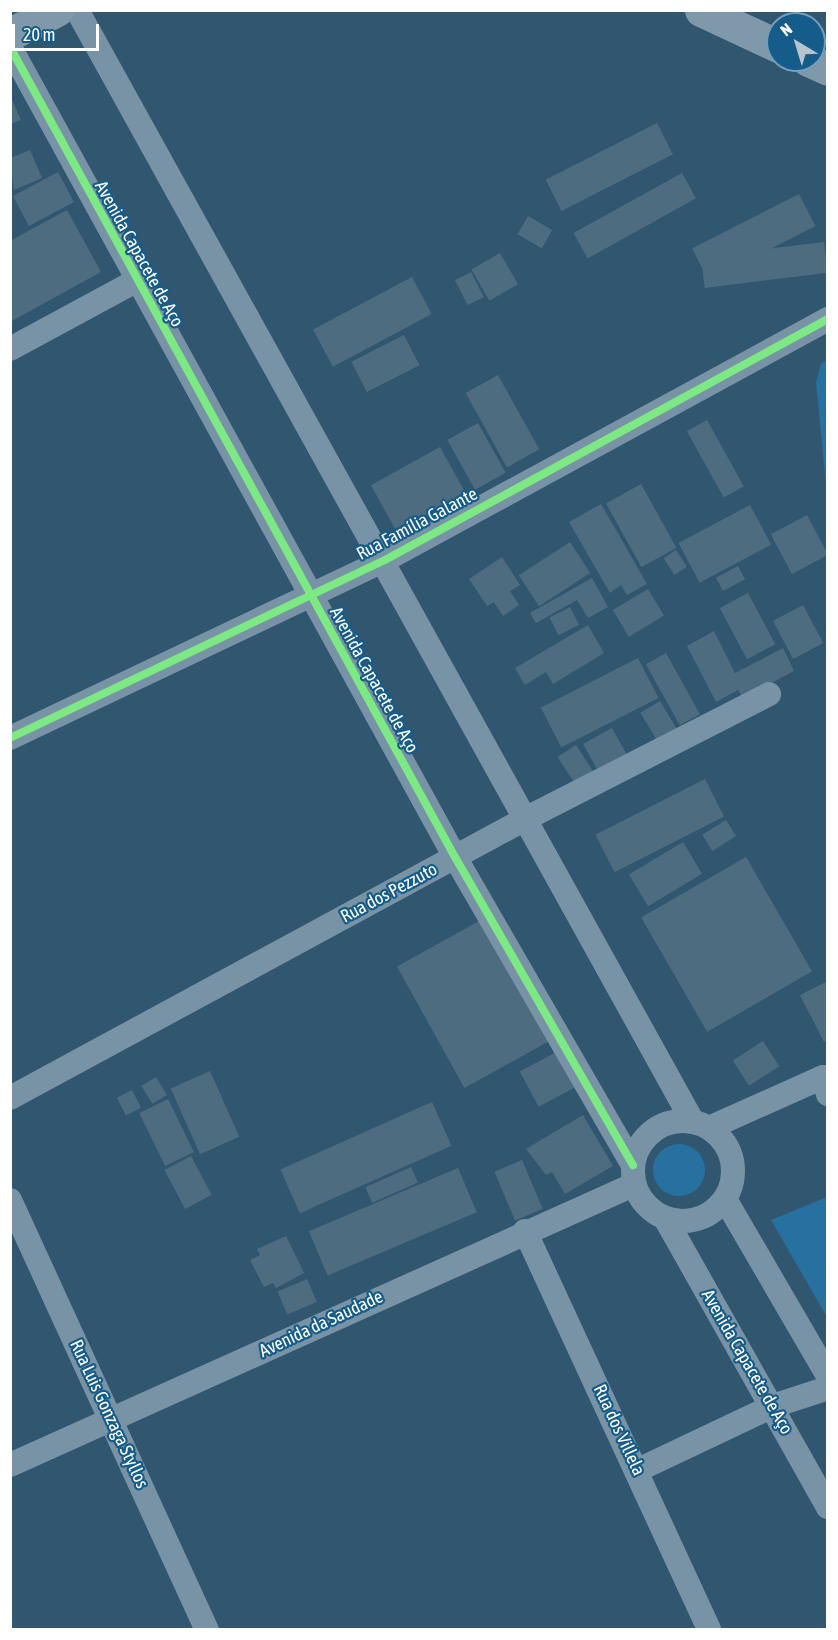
<!DOCTYPE html>
<meta charset="utf-8">
<style>
body{margin:0}
#map{position:relative;width:838px;height:1640px;overflow:hidden;background:#315770;font-family:"Asap Condensed",sans-serif}
div>[style]{position:absolute}
.green>*{inset:0;background:#2771a0}
.round{border-radius:50%}
.building>*{inset:0;background:#4d6c80;transform-origin:0 0}
.street>*{height:24px;margin:-12px;padding:0 12px;transform-origin:12px;border-radius:12px;background:#7893a5}
.street>.ring{margin:-12px;padding:0;box-sizing:content-box;background:none;border:24px solid #7893a5;border-radius:50%}
.secondary>*{height:33px;margin:-16.5px;padding:0 16.5px;transform-origin:16.5px;border-radius:16.5px;background:#7f98aa}
.cycleway>*{height:8px;margin:-4px;padding:0 4px;transform-origin:4px;border-radius:4px;background:#7ce984}
span{translate:-50% -50%;white-space:nowrap;text-align:center;line-height:1.15;-webkit-text-stroke:4.5px #165c8b;paint-order:stroke}
.street-label{font-size:18px;color:#fff}
.frame{position:absolute;inset:0;border:12px solid #fff;pointer-events:none}
.north{position:absolute;left:766px;top:12px;width:60px;height:60px;box-sizing:border-box;background:#165c8b;border:2px solid #739db9;border-radius:50%;rotate:322deg;font-size:16px;font-weight:700;line-height:24px;text-align:center;color:#fff}
.north::after{content:'';display:block;margin:auto;width:21px;height:27px;background:#b7c4cd;clip-path:polygon(50% 0,100% 100%,50% 72%,0 100%)}
.scale{position:absolute;left:12px;top:24px;width:87px;height:27px;box-sizing:border-box;border:3px solid #fff;border-top:0;padding-left:8px;font-size:18px;line-height:21px;white-space:nowrap;color:#fff;-webkit-text-stroke:4px #165c8b;paint-order:stroke}
</style>
<div id="map">
<div class="green">
<i style="clip-path:polygon(827px 360px,827px 495px,816px 382px,821px 364px)"></i>
<i class="round" style="left:653px;top:1144px;width:52px;height:52px"></i>
<i style="clip-path:polygon(827px 1197px,827px 1317px,771px 1220px)"></i>
</div>
<div class="building">
<i style="clip-path:polygon(10px 95px,21px 120px,10px 124px)"></i>
<i style="left:657px;top:123px;width:35px;height:125px;rotate:63deg"></i>
<i style="clip-path:polygon(30px 150px,42px 178px,14px 190px,10px 158px)"></i>
<i style="left:58px;top:172px;width:34px;height:51px;rotate:62deg"></i>
<i style="left:682px;top:173px;width:29px;height:124px;rotate:61deg"></i>
<i style="left:799px;top:194px;width:36px;height:120px;rotate:63deg"></i>
<i style="clip-path:polygon(67px 210px,101px 272px,10px 322px,10px 241px)"></i>
<i style="left:528px;top:216px;width:28px;height:21px;rotate:30deg"></i>
<i style="left:824px;top:242px;width:31px;height:124px;rotate:83deg"></i>
<i style="left:500px;top:253px;width:36px;height:33px;rotate:60deg"></i>
<i style="left:471px;top:272px;width:28px;height:18px;rotate:63deg"></i>
<i style="left:412px;top:277px;width:42px;height:112px;rotate:62deg"></i>
<i style="left:404px;top:335px;width:34px;height:59px;rotate:63deg"></i>
<i style="left:498px;top:375px;width:85px;height:37px;rotate:61deg"></i>
<i style="left:707px;top:420px;width:76px;height:23px;rotate:61deg"></i>
<i style="left:478px;top:423px;width:57px;height:35px;rotate:61deg"></i>
<i style="left:440px;top:447px;width:54px;height:79px;rotate:61deg"></i>
<i style="left:641px;top:484px;width:73px;height:40px;rotate:61deg"></i>
<i style="clip-path:polygon(601px 504px,647px 584px,627px 595px,621px 585px,610px 593px,569px 522px)"></i>
<i style="left:750px;top:505px;width:45px;height:81px;rotate:62deg"></i>
<i style="left:807px;top:515px;width:45px;height:41px;rotate:62deg"></i>
<i style="left:570px;top:542px;width:37px;height:61px;rotate:57deg"></i>
<i style="left:676px;top:550px;width:20px;height:15px;rotate:57deg"></i>
<i style="clip-path:polygon(502px 557px,520px 585px,510px 591px,519px 605px,503px 616px,494px 602px,487px 606px,469px 579px)"></i>
<i style="left:738px;top:566px;width:15px;height:25px;rotate:62deg"></i>
<i style="clip-path:polygon(592px 578px,608px 607px,588px 618px,577px 600px,536px 623px,530px 613px)"></i>
<i style="left:648px;top:589px;width:31px;height:41px;rotate:59deg"></i>
<i style="left:748px;top:593px;width:58px;height:32px;rotate:62deg"></i>
<i style="left:803px;top:605px;width:43px;height:34px;rotate:62deg"></i>
<i style="left:570px;top:607px;width:20px;height:23px;rotate:63deg"></i>
<i style="clip-path:polygon(588px 625px,604px 653px,553px 684px,546px 672px,525px 685px,515px 668px)"></i>
<i style="clip-path:polygon(714px 631px,735px 673px,783px 648px,794px 671px,743px 698px,738px 690px,716px 702px,687px 646px)"></i>
<i style="left:666px;top:653px;width:70px;height:23px;rotate:61deg"></i>
<i style="left:638px;top:658px;width:45px;height:109px;rotate:63deg"></i>
<i style="left:660px;top:701px;width:37px;height:23px;rotate:59deg"></i>
<i style="left:612px;top:728px;width:35px;height:33px;rotate:61deg"></i>
<i style="left:576px;top:745px;width:38px;height:22px;rotate:57deg"></i>
<i style="left:705px;top:779px;width:42px;height:123px;rotate:63deg"></i>
<i style="left:726px;top:820px;width:19px;height:28px;rotate:58deg"></i>
<i style="left:683px;top:842px;width:37px;height:63px;rotate:59deg"></i>
<i style="left:746px;top:857px;width:132px;height:121px;rotate:60deg"></i>
<i style="left:481px;top:920px;width:139px;height:96px;rotate:61deg"></i>
<i style="clip-path:polygon(828px 981px,828px 1040px,824px 1042px,800px 995px)"></i>
<i style="left:763px;top:1041px;width:30px;height:36px;rotate:57deg"></i>
<i style="left:564px;top:1048px;width:40px;height:50px;rotate:62deg"></i>
<i style="left:210px;top:1071px;width:72px;height:43px;rotate:66deg"></i>
<i style="left:156px;top:1077px;width:21px;height:17px;rotate:59deg"></i>
<i style="left:132px;top:1090px;width:20px;height:17px;rotate:63deg"></i>
<i style="left:168px;top:1099px;width:59px;height:32px;rotate:64deg"></i>
<i style="left:432px;top:1102px;width:48px;height:166px;rotate:66deg"></i>
<i style="clip-path:polygon(583px 1115px,613px 1166px,565px 1194px,552px 1172px,546px 1175px,526px 1149px)"></i>
<i style="left:191px;top:1156px;width:44px;height:30px;rotate:62deg"></i>
<i style="left:522px;top:1160px;width:53px;height:30px;rotate:67deg"></i>
<i style="left:411px;top:1167px;width:17px;height:50px;rotate:66deg"></i>
<i style="left:458px;top:1168px;width:48px;height:162px;rotate:67deg"></i>
<i style="clip-path:polygon(286px 1236px,304px 1273px,276px 1288px,273px 1283px,264px 1287px,250px 1260px,260px 1255px,257px 1249px)"></i>
<i style="left:307px;top:1279px;width:25px;height:32px;rotate:67deg"></i>
</div>
<div class="street">
<i style="left:77px;top:10px;width:1271px;rotate:61.02deg"></i>
<i style="left:10px;top:47px;width:924px;rotate:61.22deg"></i>
<i style="left:455px;top:857px;width:356px;rotate:60deg"></i>
<i style="left:10px;top:349px;width:143px;rotate:-28.4deg"></i>
<i style="left:10px;top:738px;width:415px;rotate:-25.4deg"></i>
<i style="left:385px;top:560px;width:504px;rotate:-28.55deg"></i>
<i style="left:10px;top:1098px;width:588px;rotate:-28.44deg"></i>
<i style="left:527px;top:818px;width:272px;rotate:-27.1deg"></i>
<i class="ring" style="left:633px;top:1121px;width:76px;height:76px"></i>
<i style="left:709px;top:1128px;width:125px;rotate:-24.1deg"></i>
<i style="left:823px;top:1077px;width:18px;rotate:74deg"></i>
<i style="left:725px;top:1199px;width:205px;rotate:59.8deg"></i>
<i style="left:10px;top:1200px;width:473px;rotate:65.4deg"></i>
<i style="left:665px;top:1218px;width:332px;rotate:60.6deg"></i>
<i style="left:525px;top:1231px;width:439px;rotate:65.2deg"></i>
<i style="left:10px;top:1465px;width:683px;rotate:-24.2deg"></i>
<i style="left:638px;top:1470px;width:149px;rotate:-25.4deg"></i>
<i style="left:773px;top:1406px;width:58px;rotate:-18.1deg"></i>
</div>
<div class="secondary">
<i style="left:701px;top:10px;width:85px;rotate:25.1deg"></i>
<i style="left:10px;top:34px;width:53px;rotate:-27.1deg"></i>
<i style="left:808px;top:60px;width:22px;rotate:24deg"></i>
</div>
<div class="cycleway">
<i style="left:10px;top:47px;width:924px;rotate:61.22deg"></i>
<i style="left:455px;top:857px;width:356px;rotate:60deg"></i>
<i style="left:10px;top:738px;width:415px;rotate:-25.4deg"></i>
<i style="left:385px;top:560px;width:504px;rotate:-28.55deg"></i>
</div>
<div class="street-label">
<span style="left:139px;top:254px;rotate:61deg">Avenida Capacete de Aço</span>
<span style="left:417px;top:524px;rotate:-28deg">Rua Família Galante</span>
<span style="left:374px;top:680px;rotate:61deg">Avenida Capacete de Aço</span>
<span style="left:389px;top:893px;rotate:-28deg">Rua dos Pezzuto</span>
<span style="left:321px;top:1324px;rotate:-25deg">Avenida da Saudade</span>
<span style="left:747px;top:1362px;rotate:60deg">Avenida Capacete de Aço</span>
<span style="left:109px;top:1414px;rotate:65deg">Rua Luis Gonzaga Styllos</span>
<span style="left:619px;top:1430px;rotate:65deg">Rua dos Villela</span>
</div>
<div class="frame"></div>
<div class="north">N</div>
<div class="scale">20 m</div>
</div>
